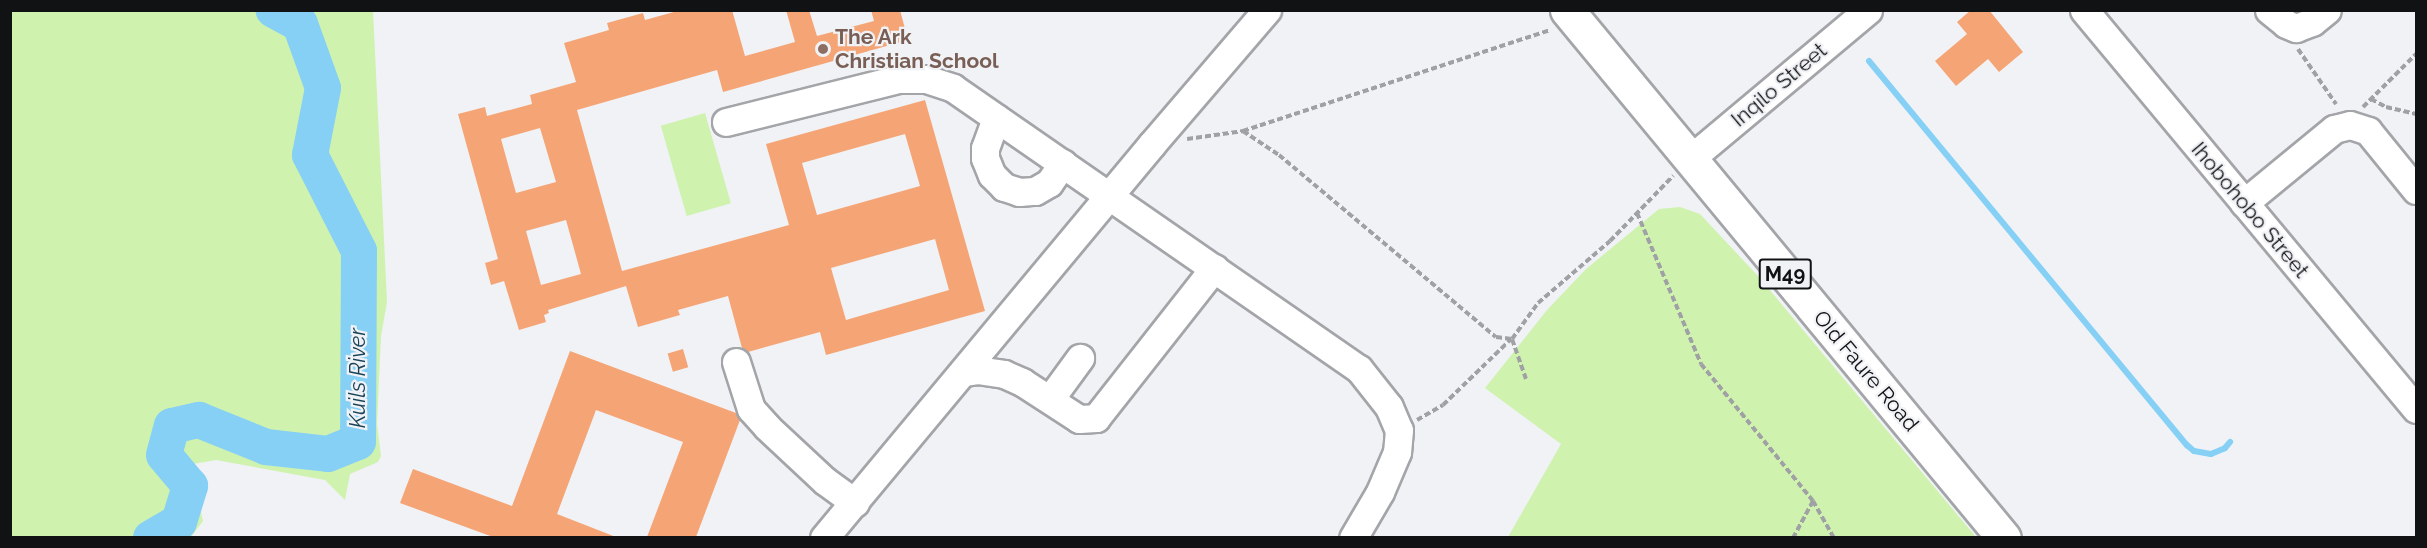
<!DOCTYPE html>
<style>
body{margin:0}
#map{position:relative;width:2427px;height:548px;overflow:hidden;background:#f0f2f6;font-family:Raleway,sans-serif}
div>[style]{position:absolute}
.green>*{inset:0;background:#cff2af;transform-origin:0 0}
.stream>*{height:6px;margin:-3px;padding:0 3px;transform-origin:3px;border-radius:3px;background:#86d0f6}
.river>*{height:36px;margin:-18px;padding:0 18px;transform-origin:18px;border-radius:18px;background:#86d0f6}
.building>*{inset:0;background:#f5a575;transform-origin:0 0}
.path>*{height:4px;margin-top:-2px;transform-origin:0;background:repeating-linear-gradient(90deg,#a0a1a4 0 6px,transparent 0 9px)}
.roads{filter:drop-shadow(2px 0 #a3a5a9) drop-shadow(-2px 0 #a3a5a9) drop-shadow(0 2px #a3a5a9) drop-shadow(0 -2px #a3a5a9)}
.minor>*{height:27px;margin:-13.5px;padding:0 13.5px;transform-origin:13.5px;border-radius:13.5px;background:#fff}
.major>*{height:33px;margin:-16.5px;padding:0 16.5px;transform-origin:16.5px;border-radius:16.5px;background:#fff}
.dots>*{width:16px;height:16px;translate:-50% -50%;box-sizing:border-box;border:3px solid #f0f2f6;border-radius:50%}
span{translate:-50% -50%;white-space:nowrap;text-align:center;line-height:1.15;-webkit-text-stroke:4.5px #f0f2f6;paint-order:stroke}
.shield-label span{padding:2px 4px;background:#f0f2f6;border:2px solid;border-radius:4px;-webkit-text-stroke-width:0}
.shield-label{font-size:20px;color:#111213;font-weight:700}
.education-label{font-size:21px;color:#785e54;font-weight:700}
.left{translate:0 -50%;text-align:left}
.street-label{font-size:21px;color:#111213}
.water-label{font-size:22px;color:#194357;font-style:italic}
.frame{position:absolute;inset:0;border:12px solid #111213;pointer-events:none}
</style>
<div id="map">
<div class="green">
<i style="clip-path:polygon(10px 11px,373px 11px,387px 302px,381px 336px,377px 424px,381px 456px,378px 462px,350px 474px,345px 500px,325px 480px,216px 460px,193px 464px,193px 479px,203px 521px,191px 537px,11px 537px)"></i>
<i style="left:705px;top:113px;width:94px;height:46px;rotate:74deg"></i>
<i style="clip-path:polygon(1680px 207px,1700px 214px,1758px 276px,1976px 537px,1508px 537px,1561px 444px,1485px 388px,1547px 310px,1586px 269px,1659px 209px)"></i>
</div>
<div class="stream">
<i style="left:1869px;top:61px;width:499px;rotate:50.4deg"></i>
<i style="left:2187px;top:445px;width:9px;rotate:41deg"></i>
<i style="left:2194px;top:451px;width:17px;rotate:10deg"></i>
<i style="left:2211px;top:454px;width:15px;rotate:-23deg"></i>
<i style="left:2225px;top:448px;width:8px;rotate:-50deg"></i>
</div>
<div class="river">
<i style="left:151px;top:538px;width:32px;rotate:-30deg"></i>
<i style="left:179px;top:522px;width:38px;rotate:-73deg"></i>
<i style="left:190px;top:486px;width:40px;rotate:-130deg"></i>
<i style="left:164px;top:455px;width:30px;rotate:-75deg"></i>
<i style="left:172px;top:426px;width:28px;rotate:-13deg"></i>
<i style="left:199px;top:420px;width:72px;rotate:21.9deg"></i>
<i style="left:266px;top:447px;width:62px;rotate:6.4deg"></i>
<i style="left:328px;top:454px;width:32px;rotate:-22deg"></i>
<i style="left:358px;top:442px;width:191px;rotate:-89.7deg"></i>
<i style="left:359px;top:251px;width:108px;rotate:-117deg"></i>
<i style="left:310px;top:155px;width:68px;rotate:-79deg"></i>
<i style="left:323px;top:88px;width:68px;rotate:-109.8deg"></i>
<i style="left:300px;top:24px;width:30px;rotate:-152deg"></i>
</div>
<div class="building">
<i style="clip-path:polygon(evenodd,681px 10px,732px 10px,745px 56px,795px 42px,786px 10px,809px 10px,817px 36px,874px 21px,871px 10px,900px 10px,908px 40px,723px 92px,717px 70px,577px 110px,622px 271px,789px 225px,766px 144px,925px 100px,985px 311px,826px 355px,820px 332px,748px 352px,742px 348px,728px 296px,678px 310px,680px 315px,638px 327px,626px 286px,548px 310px,549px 313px,544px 315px,546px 322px,519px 330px,504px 281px,491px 285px,485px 263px,498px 259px,458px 114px,485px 107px,487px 116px,532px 104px,530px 95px,576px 82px,564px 43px,609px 30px,607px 23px,643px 13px,645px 20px,681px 10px,540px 128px,556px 182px,516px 193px,501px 139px,540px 128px,681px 10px,905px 134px,920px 186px,817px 215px,802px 163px,905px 134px,681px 10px,566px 220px,581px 274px,541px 285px,526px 231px,566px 220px,681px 10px,935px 239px,949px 290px,846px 320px,831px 268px,935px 239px)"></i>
<i style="clip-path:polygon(1971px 10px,1989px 10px,2023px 52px,1999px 72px,1988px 59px,1956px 86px,1935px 61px,1967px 34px,1957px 22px)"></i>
<i style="left:683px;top:349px;width:19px;height:16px;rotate:74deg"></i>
<i style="clip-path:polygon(570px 351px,736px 413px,740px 420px,696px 537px,647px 537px,683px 442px,596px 410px,557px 514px,616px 537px,493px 537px,400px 503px,413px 469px,512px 506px)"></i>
</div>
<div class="path">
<i style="left:2298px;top:49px;width:67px;rotate:55.4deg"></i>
<i style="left:2371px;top:99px;width:17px;rotate:28deg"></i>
<i style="left:2386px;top:107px;width:31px;rotate:13deg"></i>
<i style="left:2363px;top:107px;width:75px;rotate:-45deg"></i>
<i style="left:1243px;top:131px;width:323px;rotate:-18.2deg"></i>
<i style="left:1187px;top:139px;width:57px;rotate:-8.1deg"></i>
<i style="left:1243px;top:131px;width:43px;rotate:33.7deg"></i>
<i style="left:1279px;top:155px;width:283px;rotate:40deg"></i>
<i style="left:1496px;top:337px;width:16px;rotate:7deg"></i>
<i style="left:1637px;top:213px;width:164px;rotate:67deg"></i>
<i style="left:1701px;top:364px;width:177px;rotate:50.7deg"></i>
<i style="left:1813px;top:501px;width:43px;rotate:60.4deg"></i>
<i style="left:1526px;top:379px;width:42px;rotate:-109.3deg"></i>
<i style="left:1512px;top:339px;width:44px;rotate:-54.2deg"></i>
<i style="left:1538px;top:303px;width:95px;rotate:-40.7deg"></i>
<i style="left:1610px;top:241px;width:91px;rotate:-45.9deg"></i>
<i style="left:1417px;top:420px;width:30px;rotate:-30deg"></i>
<i style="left:1443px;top:405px;width:95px;rotate:-44.1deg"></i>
<i style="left:1793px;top:538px;width:42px;rotate:-61.6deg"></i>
</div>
<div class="roads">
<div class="minor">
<i style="left:2084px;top:10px;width:519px;rotate:50.24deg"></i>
<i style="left:2269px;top:10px;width:22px;rotate:39deg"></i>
<i style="left:2286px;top:24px;width:11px;rotate:22deg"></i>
<i style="left:2296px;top:28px;width:17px;rotate:-21deg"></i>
<i style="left:2312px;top:22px;width:19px;rotate:-39deg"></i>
<i style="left:996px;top:118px;width:32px;rotate:110deg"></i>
<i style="left:985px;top:148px;width:10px;rotate:90deg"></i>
<i style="left:985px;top:158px;width:18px;rotate:68deg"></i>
<i style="left:992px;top:175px;width:17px;rotate:45deg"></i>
<i style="left:1004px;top:187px;width:16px;rotate:18deg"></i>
<i style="left:1019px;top:192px;width:16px;rotate:-4deg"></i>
<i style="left:1035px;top:191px;width:16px;rotate:-30deg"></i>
<i style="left:1049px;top:183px;width:24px;rotate:-55deg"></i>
<i style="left:726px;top:122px;width:178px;rotate:-14deg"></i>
<i style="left:899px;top:79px;width:27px"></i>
<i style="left:926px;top:79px;width:28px;rotate:18deg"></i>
<i style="left:953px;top:88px;width:494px;rotate:34.7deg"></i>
<i style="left:1359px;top:369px;width:48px;rotate:51.7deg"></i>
<i style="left:1389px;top:407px;width:25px;rotate:67deg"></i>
<i style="left:1399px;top:430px;width:22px;rotate:95deg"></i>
<i style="left:1397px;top:452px;width:43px;rotate:113deg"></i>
<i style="left:1380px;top:492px;width:53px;rotate:120.4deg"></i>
<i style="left:1690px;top:159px;width:232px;rotate:-39.9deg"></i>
<i style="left:2244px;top:203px;width:117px;rotate:-39.4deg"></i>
<i style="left:2334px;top:129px;width:16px;rotate:-14deg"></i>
<i style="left:2350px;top:125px;width:19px;rotate:18deg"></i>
<i style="left:2368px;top:131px;width:76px;rotate:50.9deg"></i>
<i style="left:736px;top:362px;width:49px;rotate:72.3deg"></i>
<i style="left:751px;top:409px;width:24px;rotate:48deg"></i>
<i style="left:767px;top:427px;width:79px;rotate:43deg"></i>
<i style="left:825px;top:481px;width:37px;rotate:36deg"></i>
<i style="left:965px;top:372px;width:12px;rotate:-9deg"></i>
<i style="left:977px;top:370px;width:27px;rotate:8deg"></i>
<i style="left:1004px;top:374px;width:20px;rotate:24deg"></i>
<i style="left:1022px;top:382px;width:68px;rotate:33deg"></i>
<i style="left:1079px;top:419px;width:17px;rotate:-3deg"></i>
<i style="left:1096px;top:418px;width:191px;rotate:-51.8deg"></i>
<i style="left:1050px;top:399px;width:51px;rotate:-53.8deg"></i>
<i style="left:824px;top:538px;width:513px;rotate:-50.22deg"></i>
<i style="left:1152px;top:144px;width:177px;rotate:-49.4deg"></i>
</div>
<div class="major">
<i style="left:1567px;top:10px;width:685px;rotate:50.39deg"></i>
</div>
</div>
<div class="dots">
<i style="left:823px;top:49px;background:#8d6e63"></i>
</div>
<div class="shield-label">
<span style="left:1785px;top:274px">M49</span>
</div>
<div class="education-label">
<span class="left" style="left:835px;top:49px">The Ark<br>Christian School</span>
</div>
<div class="street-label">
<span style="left:1779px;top:85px;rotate:-40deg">Inqilo Street</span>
<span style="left:2250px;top:210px;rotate:50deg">Ihobohobo Street</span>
<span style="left:1866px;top:371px;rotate:50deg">Old Faure Road</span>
</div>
<div class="water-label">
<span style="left:358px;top:378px;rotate:-90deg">Kuils River</span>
</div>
<div class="frame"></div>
</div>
